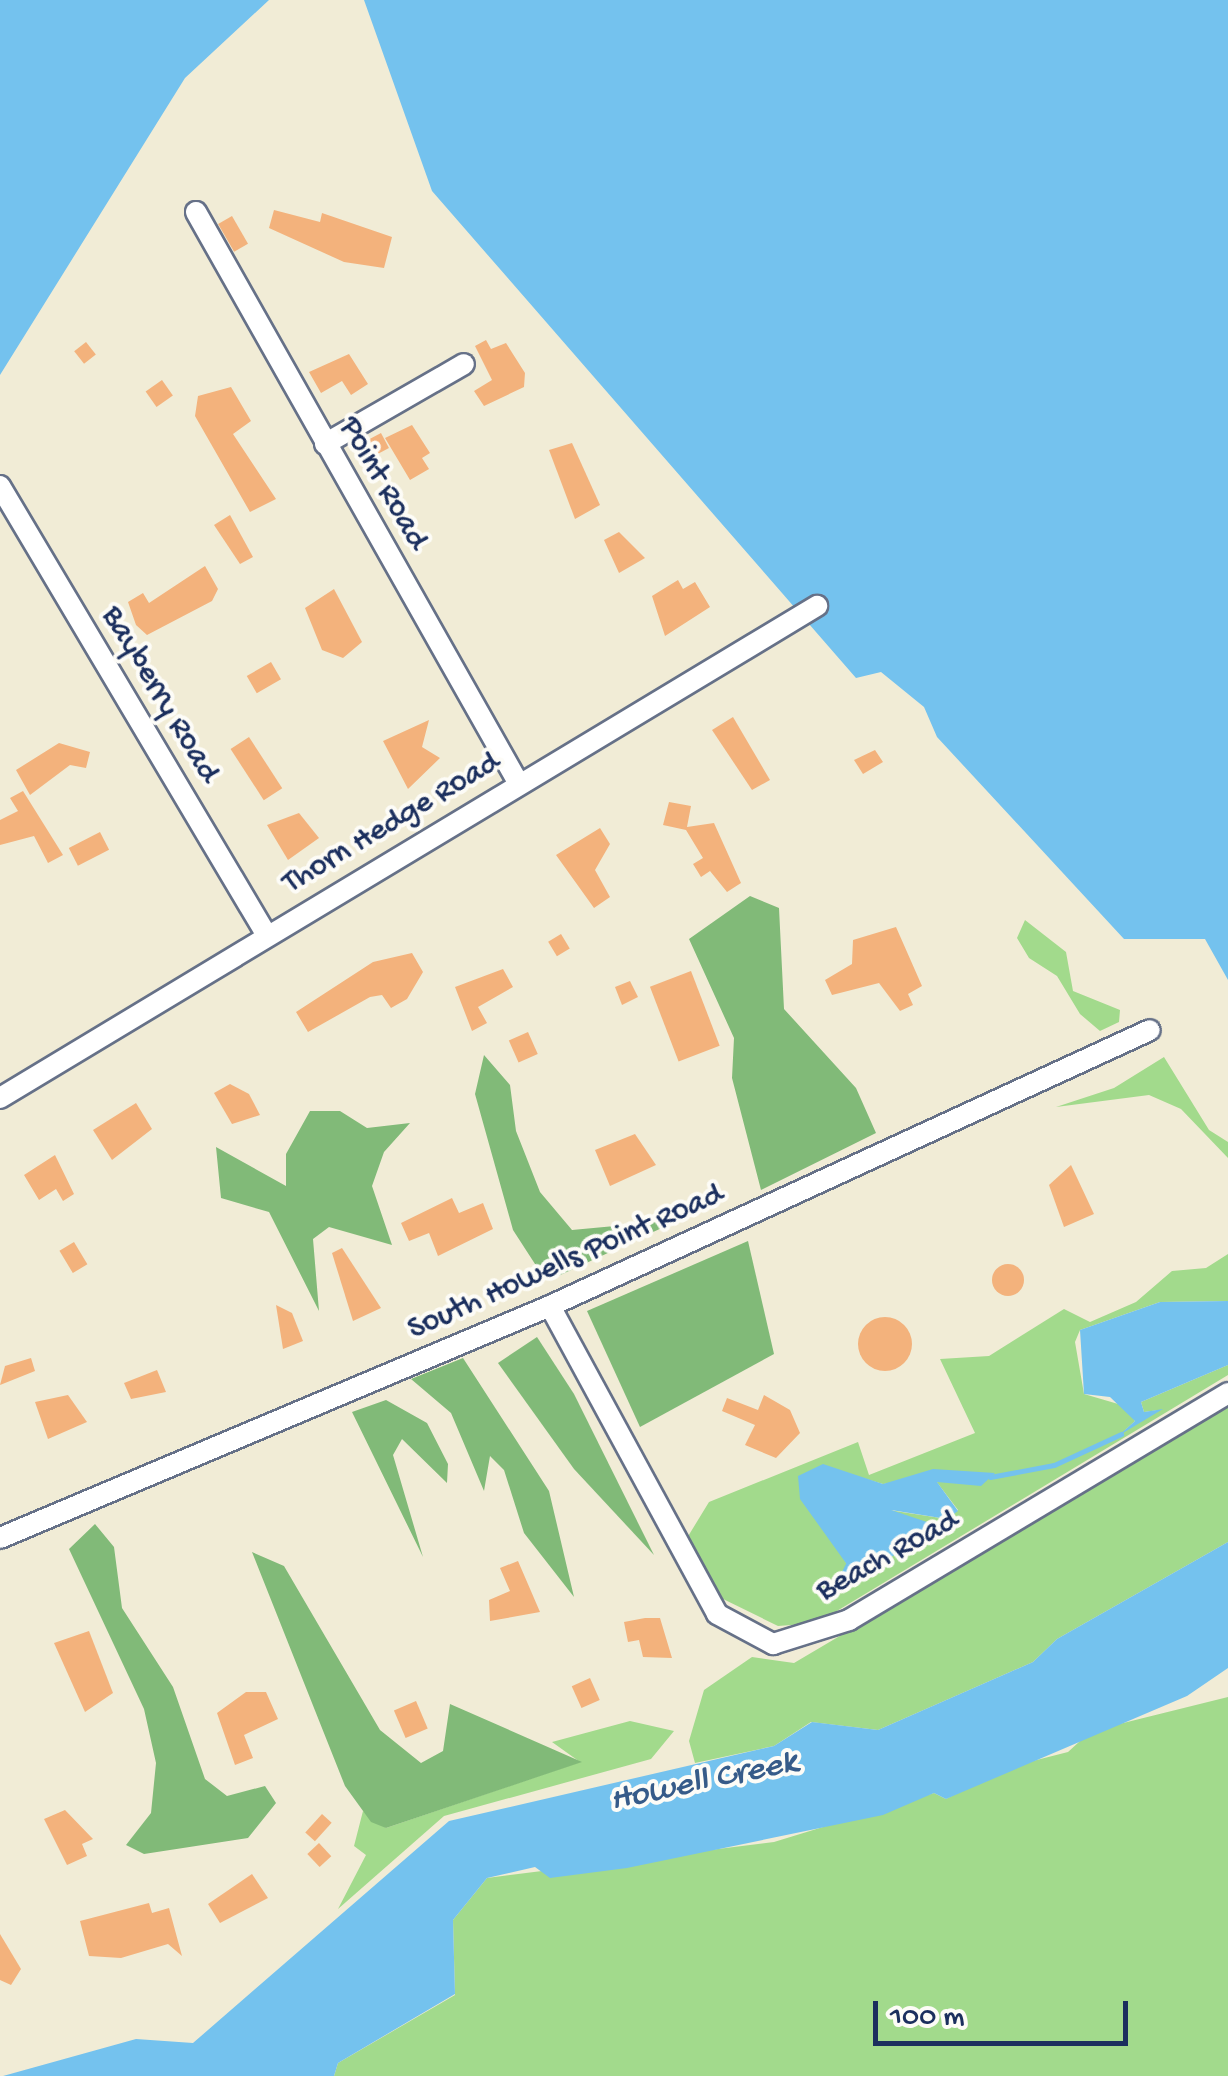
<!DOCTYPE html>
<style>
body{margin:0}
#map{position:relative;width:1228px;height:2076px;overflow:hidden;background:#f1ecd6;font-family:"Gochi Hand",sans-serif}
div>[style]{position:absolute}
.green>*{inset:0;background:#a2da8c}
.forest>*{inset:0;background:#81ba78}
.water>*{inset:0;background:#74c2ee}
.stream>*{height:5px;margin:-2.5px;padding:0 2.5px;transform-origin:2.5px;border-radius:2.5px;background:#74c2ee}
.building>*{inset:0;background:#f3b27c;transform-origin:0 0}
.round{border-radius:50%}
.roads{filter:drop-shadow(2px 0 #667188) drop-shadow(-2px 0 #667188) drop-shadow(0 2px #667188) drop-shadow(0 -2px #667188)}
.minor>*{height:20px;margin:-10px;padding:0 10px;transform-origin:10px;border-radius:10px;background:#fff}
span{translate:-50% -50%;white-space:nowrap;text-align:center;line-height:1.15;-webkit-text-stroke:8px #fdfcf7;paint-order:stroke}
.street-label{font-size:32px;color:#1b2f5e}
.water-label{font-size:35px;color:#365b89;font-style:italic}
.scale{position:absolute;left:873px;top:2001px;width:255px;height:45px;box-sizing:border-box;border:5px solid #1b2f5e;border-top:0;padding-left:12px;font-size:30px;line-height:35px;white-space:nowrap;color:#1b2f5e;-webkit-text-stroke:8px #fdfcf7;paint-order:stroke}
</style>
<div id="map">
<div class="green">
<i style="clip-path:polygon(1025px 920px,1066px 952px,1073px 991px,1120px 1010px,1119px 1022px,1100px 1031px,1080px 1014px,1057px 976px,1029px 958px,1017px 938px)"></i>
<i style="clip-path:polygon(1164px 1057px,1209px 1130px,1228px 1142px,1228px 1158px,1181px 1109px,1149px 1095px,1056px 1107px,1114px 1088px)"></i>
<i style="clip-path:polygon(evenodd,1228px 1254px,1228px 1301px,1160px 1302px,1080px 1330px,1075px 1342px,1084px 1394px,1125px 1406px,1135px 1421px,1124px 1431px,1159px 1410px,1144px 1412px,1141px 1402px,1228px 1365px,1228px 1375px,817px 1623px,778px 1626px,721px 1598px,687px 1538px,709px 1502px,858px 1442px,869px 1475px,975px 1433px,940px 1359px,989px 1356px,1064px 1309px,1090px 1322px,1136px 1302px,1172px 1271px,1206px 1268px,1228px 1254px,846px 1473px,883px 1484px,994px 1473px,936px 1481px,958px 1510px,947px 1519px,882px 1509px,933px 1534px,870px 1567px,848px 1566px,832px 1539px,846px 1473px)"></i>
<i style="clip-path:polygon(1228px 1407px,1228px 1542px,1057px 1639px,1033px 1662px,878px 1730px,811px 1722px,774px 1746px,695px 1763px,689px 1741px,704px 1690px,752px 1657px,794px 1663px)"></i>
<i style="clip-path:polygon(1228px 1697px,1228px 2076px,334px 2076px,338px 2063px,455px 1995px,453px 1920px,487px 1878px,774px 1842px,934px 1793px,946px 1799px,1005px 1768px,1068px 1752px,1091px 1731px)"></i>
<i style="clip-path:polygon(630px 1721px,674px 1731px,651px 1759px,444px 1816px,338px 1909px,366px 1855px,354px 1846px,363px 1811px,386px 1828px,580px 1762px,552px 1742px)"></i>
</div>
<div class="forest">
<i style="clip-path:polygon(750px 896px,779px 908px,784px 1009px,856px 1088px,876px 1133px,761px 1190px,732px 1078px,734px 1038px,689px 939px)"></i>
<i style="clip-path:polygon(484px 1055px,510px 1085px,516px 1131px,540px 1192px,572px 1230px,679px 1220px,554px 1278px,535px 1264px,513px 1230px,475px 1094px)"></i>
<i style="clip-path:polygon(310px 1111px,340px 1111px,367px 1128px,410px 1123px,384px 1152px,372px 1186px,392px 1245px,329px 1227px,313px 1239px,319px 1311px,269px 1212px,221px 1198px,216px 1147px,286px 1186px,286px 1154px)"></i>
<i style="clip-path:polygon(748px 1241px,774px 1354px,640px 1427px,587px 1311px)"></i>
<i style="clip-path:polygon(537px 1337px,574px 1394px,654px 1555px,574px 1469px,498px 1363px)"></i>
<i style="clip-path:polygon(463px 1358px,549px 1491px,574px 1597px,524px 1533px,504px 1470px,490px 1456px,484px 1491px,451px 1413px,411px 1379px)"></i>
<i style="clip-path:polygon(386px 1400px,427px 1423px,448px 1464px,447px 1483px,402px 1439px,393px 1455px,423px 1557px,352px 1412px)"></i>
<i style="clip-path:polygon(95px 1524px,114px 1547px,122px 1608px,173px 1687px,205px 1779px,227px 1796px,265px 1786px,276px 1803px,248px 1838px,144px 1854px,126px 1845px,151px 1813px,156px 1763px,144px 1709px,69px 1549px)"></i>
<i style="clip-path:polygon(252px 1552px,284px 1566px,380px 1730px,421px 1763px,443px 1751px,450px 1704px,582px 1762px,386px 1828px,371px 1822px,345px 1786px)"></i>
</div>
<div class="water">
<i style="clip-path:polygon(0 0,269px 0,185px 78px,0 375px)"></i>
<i style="clip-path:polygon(364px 0,1228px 0,1228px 980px,1205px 939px,1124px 939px,937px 737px,924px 707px,881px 672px,856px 678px,432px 191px)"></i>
<i style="clip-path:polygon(1228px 1301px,1228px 1365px,1141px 1402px,1144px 1412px,1163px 1409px,1118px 1436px,1135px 1421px,1110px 1397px,1084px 1394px,1080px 1330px,1160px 1302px)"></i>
<i style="clip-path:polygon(823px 1464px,883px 1484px,933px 1469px,995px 1473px,981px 1486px,937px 1482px,958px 1511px,947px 1519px,891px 1510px,927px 1522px,934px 1534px,870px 1568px,848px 1566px,800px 1499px,798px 1476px)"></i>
<i style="clip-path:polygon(1228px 1542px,1228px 1668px,1187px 1696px,946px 1799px,934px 1793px,883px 1815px,627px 1868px,550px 1878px,535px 1867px,487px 1878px,453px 1920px,455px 1994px,338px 2063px,334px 2076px,3px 2076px,136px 2039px,193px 2043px,449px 1821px,774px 1746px,812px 1722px,878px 1730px,1033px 1662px,1057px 1639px)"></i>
</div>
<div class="stream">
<i style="left:990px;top:1477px;width:65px;rotate:-10.6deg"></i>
<i style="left:1054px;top:1465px;width:74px;rotate:-24.8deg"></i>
<i style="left:831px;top:1598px;width:42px;rotate:-63.4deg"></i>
</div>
<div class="building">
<i style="clip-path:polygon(274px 210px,320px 222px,322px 213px,392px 237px,384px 268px,344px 262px,269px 228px)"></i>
<i style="left:232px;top:216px;width:32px;height:16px;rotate:60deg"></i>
<i style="clip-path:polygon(486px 340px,491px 349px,506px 343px,525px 373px,524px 387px,484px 406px,474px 391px,492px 380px,475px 346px)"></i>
<i style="left:86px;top:342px;width:16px;height:15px;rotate:52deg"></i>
<i style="clip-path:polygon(349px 354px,368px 384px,351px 395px,342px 381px,321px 393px,309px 372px)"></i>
<i style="left:162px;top:380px;width:19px;height:20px;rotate:55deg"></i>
<i style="clip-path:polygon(231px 387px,251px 421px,233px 434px,276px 499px,250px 512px,195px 416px,198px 396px)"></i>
<i style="clip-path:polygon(412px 425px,430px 453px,422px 458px,429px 469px,410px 480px,385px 438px)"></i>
<i style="left:381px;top:433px;width:17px;height:15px;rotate:62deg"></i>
<i style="clip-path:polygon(572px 443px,600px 505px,575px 519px,549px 450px)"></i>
<i style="clip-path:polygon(230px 515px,253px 557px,240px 564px,214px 525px)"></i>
<i style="clip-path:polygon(619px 532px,645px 558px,619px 573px,604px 540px)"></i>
<i style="clip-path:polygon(205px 566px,218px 589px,212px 601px,147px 635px,136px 625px,128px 602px,143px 593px,149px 603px)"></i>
<i style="clip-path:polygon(678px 580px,683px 589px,695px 582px,710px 607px,665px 636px,652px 596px)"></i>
<i style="clip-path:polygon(334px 589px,362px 642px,343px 658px,322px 650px,305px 608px)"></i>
<i style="left:271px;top:662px;width:20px;height:28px;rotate:60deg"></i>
<i style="clip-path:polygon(733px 717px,770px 780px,752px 790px,712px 730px)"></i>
<i style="clip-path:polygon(429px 720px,422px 747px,440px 758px,408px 789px,383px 741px)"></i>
<i style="left:249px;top:737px;width:61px;height:22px;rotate:57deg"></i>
<i style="clip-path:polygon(59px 743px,90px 752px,86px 768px,70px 765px,30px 795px,16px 770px)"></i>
<i style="clip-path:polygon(875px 750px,883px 762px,863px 774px,854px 760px)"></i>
<i style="clip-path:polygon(23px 791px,63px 855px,48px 863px,34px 836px,0 845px,0 820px,18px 811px,10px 798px)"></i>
<i style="clip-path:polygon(669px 802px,691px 806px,687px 827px,714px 823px,741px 883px,727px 892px,710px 871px,701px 877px,693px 864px,703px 858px,686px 830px,663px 825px)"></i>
<i style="clip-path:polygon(299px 813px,319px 838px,288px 860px,267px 825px)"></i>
<i style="clip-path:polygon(600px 828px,610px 844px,595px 870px,610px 897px,594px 908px,556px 855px)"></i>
<i style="left:100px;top:832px;width:20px;height:35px;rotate:63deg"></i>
<i style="clip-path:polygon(896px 927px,922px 986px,908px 994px,913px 1005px,900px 1011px,879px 983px,832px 995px,825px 980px,852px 964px,853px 940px)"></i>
<i style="left:561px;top:934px;width:17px;height:15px;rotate:59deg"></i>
<i style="clip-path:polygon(412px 953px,423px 972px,407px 999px,391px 1008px,382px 995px,370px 997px,308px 1032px,296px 1012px,373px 962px)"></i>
<i style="clip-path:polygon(503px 969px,513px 987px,478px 1007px,487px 1023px,472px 1031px,455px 987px)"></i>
<i style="left:691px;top:971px;width:80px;height:44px;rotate:69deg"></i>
<i style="clip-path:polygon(630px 981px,638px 997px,622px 1005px,615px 987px)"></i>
<i style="left:528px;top:1032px;width:24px;height:21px;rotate:66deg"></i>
<i style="clip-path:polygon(230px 1084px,249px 1094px,260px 1115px,232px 1124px,214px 1093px)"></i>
<i style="clip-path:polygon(136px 1103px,152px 1129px,112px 1160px,93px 1130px)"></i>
<i style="clip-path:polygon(635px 1134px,656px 1165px,610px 1186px,595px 1150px)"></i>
<i style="clip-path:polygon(55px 1155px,74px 1194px,63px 1201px,56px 1189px,39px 1200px,24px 1175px)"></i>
<i style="clip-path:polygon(1071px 1165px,1094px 1214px,1064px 1227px,1049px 1185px)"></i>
<i style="clip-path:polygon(452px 1198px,459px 1213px,483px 1203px,493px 1229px,438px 1256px,429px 1233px,409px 1241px,401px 1223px)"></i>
<i style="left:74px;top:1242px;width:26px;height:17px;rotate:59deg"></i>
<i style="clip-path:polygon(342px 1248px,381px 1308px,353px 1321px,332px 1253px)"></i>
<i class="round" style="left:992px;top:1264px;width:32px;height:32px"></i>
<i style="clip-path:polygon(276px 1305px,292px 1313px,303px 1341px,283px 1349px)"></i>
<i class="round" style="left:858px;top:1317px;width:54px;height:54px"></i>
<i style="clip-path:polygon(31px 1358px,35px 1371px,0 1385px,5px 1366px)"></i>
<i style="clip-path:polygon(157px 1370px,166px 1392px,131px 1399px,124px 1383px)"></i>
<i style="clip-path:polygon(68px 1395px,87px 1422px,48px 1439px,35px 1402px)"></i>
<i style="clip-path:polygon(764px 1395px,790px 1410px,800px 1433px,776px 1458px,745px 1445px,755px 1425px,722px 1411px,727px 1398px,758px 1410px)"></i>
<i style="clip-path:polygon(518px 1561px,540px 1612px,490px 1621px,489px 1600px,510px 1591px,500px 1568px)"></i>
<i style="clip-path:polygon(645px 1618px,660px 1618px,672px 1658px,643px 1657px,639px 1640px,628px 1642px,624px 1622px)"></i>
<i style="clip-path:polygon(89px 1631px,113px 1693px,85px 1712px,54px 1643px)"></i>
<i style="left:590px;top:1678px;width:24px;height:20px;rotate:66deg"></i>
<i style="clip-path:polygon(246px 1692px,266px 1692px,278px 1719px,244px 1735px,253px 1758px,235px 1765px,217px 1713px)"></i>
<i style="left:416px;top:1701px;width:30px;height:24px;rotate:67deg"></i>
<i style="clip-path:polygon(65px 1810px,93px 1839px,82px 1844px,87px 1856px,67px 1865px,44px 1819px)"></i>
<i style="left:322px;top:1814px;width:13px;height:25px;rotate:42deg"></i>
<i style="left:319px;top:1843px;width:18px;height:16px;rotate:47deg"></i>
<i style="clip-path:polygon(252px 1874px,268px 1898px,220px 1923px,208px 1904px)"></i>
<i style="clip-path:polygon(149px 1903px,152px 1913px,169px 1908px,182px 1956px,168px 1944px,121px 1958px,89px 1956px,80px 1921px)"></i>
<i style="clip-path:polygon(0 1934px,21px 1969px,11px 1985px,0 1980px)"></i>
</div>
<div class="roads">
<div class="minor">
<i style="left:196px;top:212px;width:657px;rotate:60.55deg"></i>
<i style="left:325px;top:444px;width:160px;rotate:-29.9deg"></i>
<i style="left:0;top:486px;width:521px;rotate:59.3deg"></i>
<i style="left:0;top:1098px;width:954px;rotate:-31.06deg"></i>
<i style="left:550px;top:1306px;width:350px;rotate:61.5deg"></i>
<i style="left:717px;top:1614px;width:64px;rotate:28.2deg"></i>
<i style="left:773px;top:1644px;width:80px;rotate:-17.5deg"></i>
<i style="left:849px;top:1620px;width:442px;rotate:-30.9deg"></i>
<i style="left:0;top:1538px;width:597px;rotate:-22.87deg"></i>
<i style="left:550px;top:1306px;width:660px;rotate:-24.7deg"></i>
</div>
</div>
<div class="street-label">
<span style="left:382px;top:484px;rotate:60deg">Point Road</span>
<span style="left:159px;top:695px;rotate:59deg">Bayberry Road</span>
<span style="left:392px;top:824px;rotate:-31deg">Thorn Hedge Road</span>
<span style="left:566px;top:1263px;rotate:-24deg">South Howells Point Road</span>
<span style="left:888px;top:1557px;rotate:-29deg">Beach Road</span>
</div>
<div class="water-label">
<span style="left:704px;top:1783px;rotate:-12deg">Howell Creek</span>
</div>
<div class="scale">100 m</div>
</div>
